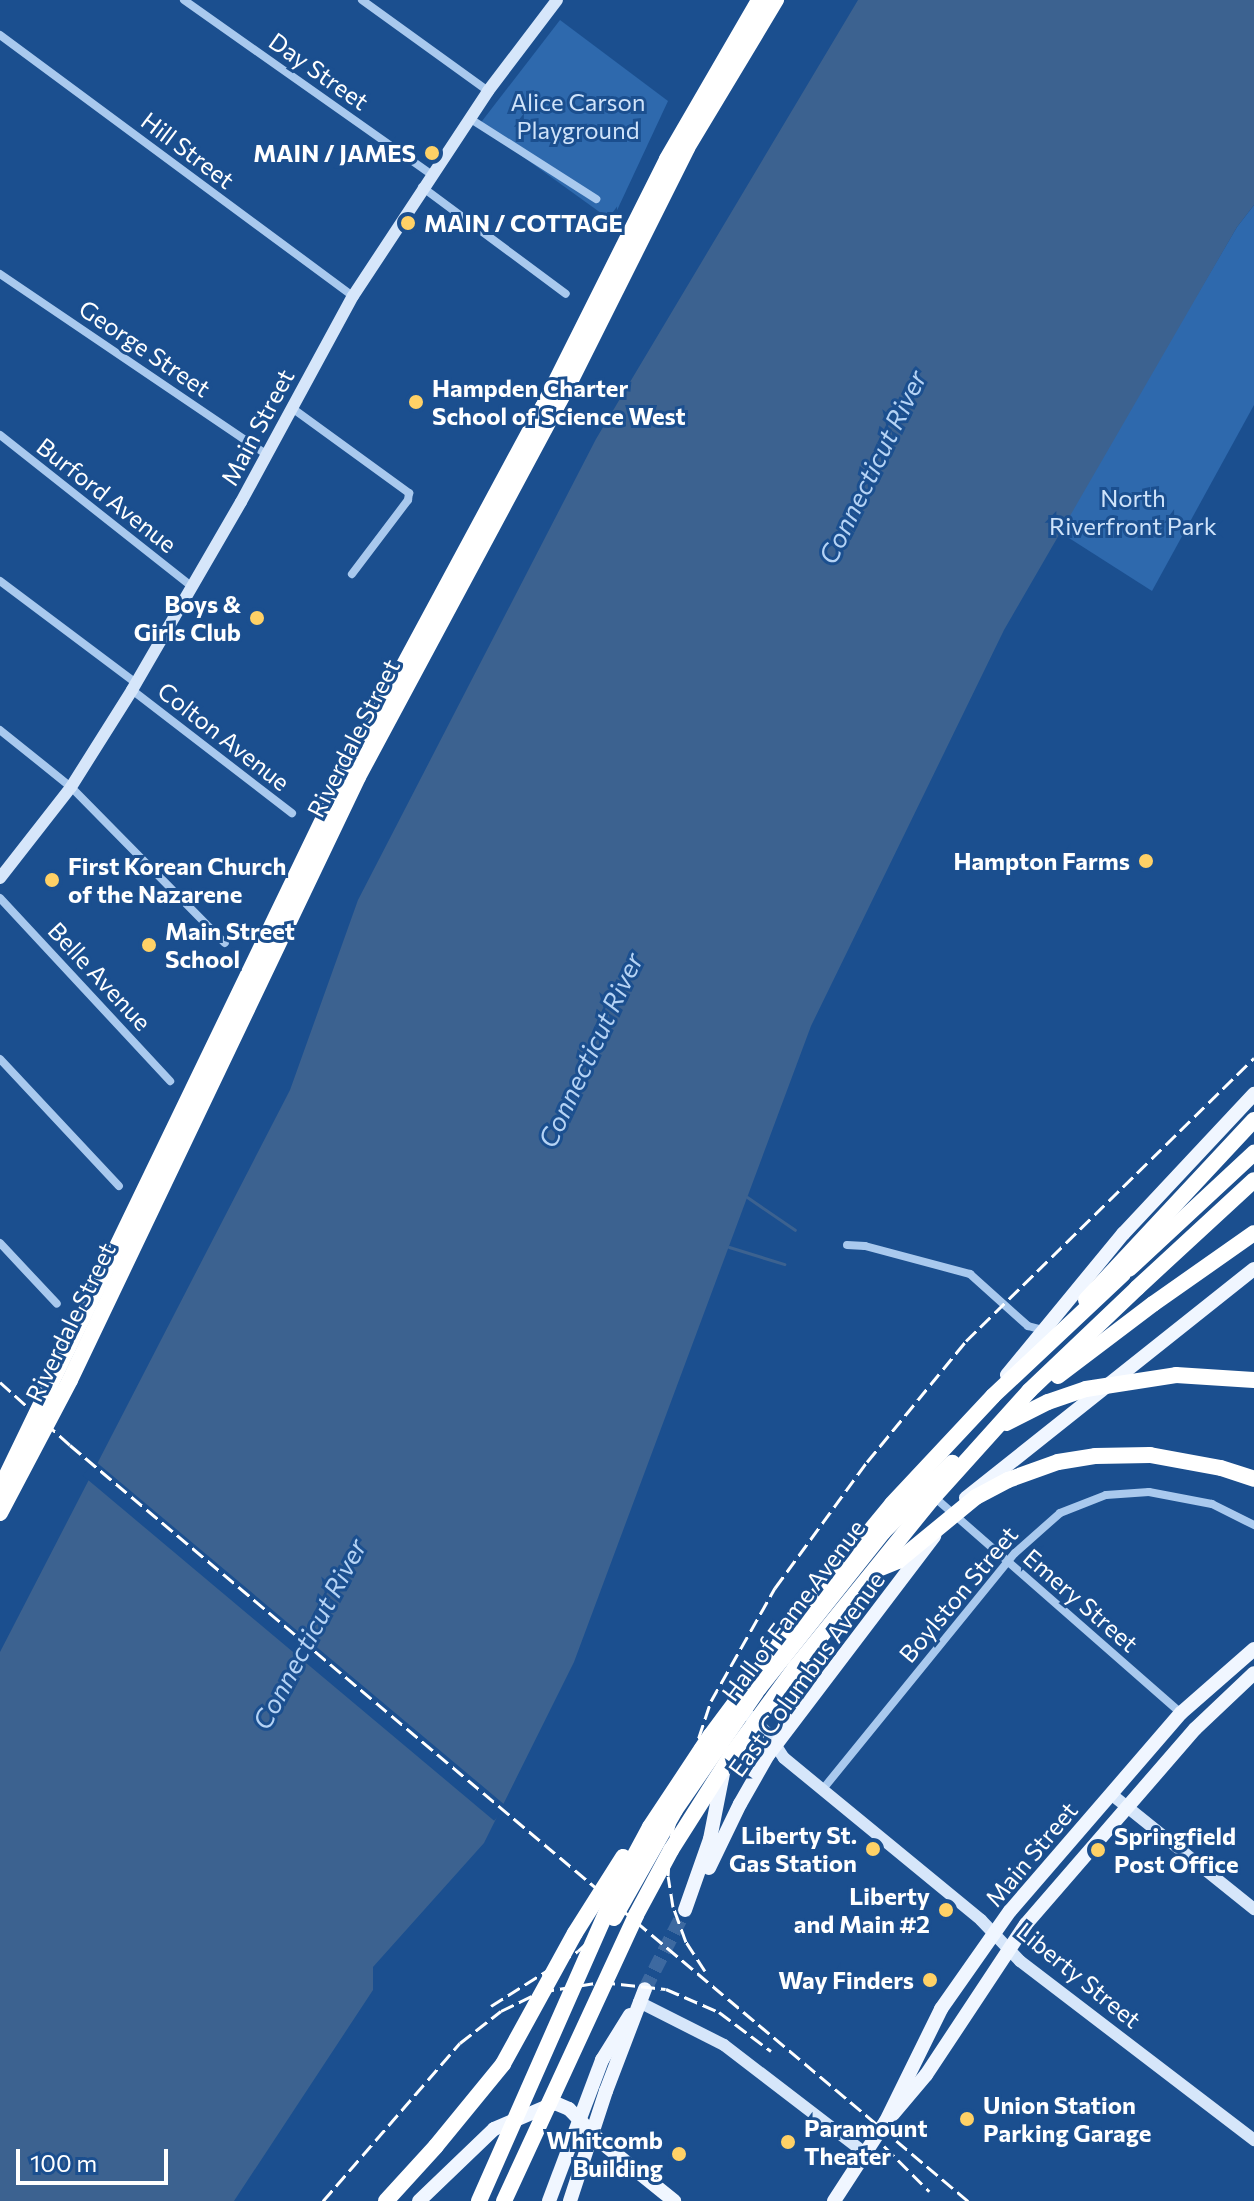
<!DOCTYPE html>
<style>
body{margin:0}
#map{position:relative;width:1254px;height:2201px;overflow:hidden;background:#1b4f8f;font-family:Commissioner,sans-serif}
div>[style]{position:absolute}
.green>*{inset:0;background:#2e69ad}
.water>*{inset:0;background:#3c6290}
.pier>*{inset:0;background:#1b4f8f;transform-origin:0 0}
.stream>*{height:3px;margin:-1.5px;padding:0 1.5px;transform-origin:1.5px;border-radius:1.5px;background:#3c6290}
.primary-tunnel>*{height:14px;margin-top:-7px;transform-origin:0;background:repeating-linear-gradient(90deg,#3d69a0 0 14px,transparent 0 21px)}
.street>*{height:8px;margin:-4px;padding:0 4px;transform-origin:4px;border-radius:4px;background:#a9c9ee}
.secondary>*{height:12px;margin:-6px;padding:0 6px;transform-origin:6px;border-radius:6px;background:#d6e6fa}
.primary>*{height:14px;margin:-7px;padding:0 7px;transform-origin:7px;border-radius:7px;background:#f0f6ff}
.highway>*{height:16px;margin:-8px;padding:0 8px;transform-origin:8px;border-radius:8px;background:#fff}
.rail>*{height:3px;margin-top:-1.5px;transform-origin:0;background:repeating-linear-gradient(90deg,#fff 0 14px,transparent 0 20px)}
.highway-bridge>*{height:16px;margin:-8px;padding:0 8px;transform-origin:8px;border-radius:8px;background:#fff}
.dots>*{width:22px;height:22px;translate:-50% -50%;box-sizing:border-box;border:4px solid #1b4f8f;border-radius:50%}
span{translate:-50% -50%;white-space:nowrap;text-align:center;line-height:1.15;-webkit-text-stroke:6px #1b4f8f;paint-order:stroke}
.street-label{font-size:24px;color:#fff}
.park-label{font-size:24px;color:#cfe3fa}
.poi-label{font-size:24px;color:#fff;font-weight:700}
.right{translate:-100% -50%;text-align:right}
.left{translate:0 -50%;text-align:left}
.water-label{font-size:26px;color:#b5d3f5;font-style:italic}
.scale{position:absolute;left:16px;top:2149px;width:152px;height:36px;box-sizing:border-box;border:4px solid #fff;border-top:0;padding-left:10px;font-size:24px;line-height:28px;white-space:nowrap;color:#fff;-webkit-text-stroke:6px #1b4f8f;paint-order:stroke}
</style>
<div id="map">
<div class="green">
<i style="clip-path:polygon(560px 20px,668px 101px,612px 221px,479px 125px)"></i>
<i style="clip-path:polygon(1254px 205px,1254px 405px,1152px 591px,1058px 531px,1237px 227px)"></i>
</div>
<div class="water">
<i style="clip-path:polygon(858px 0,1254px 0,1254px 205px,1237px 227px,1004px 630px,811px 1026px,574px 1662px,484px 1843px,373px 1967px,373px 1990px,234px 2201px,0 2201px,0 1652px,290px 1090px,358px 900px,596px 439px)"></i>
</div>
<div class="pier">
<i style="left:95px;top:1461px;width:537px;height:19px;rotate:40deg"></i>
</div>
<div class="stream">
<i style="left:747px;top:1197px;width:58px;rotate:34.5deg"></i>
<i style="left:729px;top:1247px;width:58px;rotate:17.2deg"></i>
</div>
<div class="primary-tunnel">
<i style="left:645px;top:1989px;width:89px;rotate:-63.1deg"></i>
</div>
<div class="street">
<i style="left:184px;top:0;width:302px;rotate:35.2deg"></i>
<i style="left:362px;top:0;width:155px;rotate:35.8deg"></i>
<i style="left:0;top:35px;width:439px;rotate:36.5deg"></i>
<i style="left:469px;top:118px;width:151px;rotate:32.5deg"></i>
<i style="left:422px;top:187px;width:179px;rotate:36.6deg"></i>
<i style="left:0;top:274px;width:323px;rotate:34.1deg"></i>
<i style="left:292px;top:408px;width:145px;rotate:36deg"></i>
<i style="left:409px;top:493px;width:7px;rotate:98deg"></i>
<i style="left:408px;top:500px;width:93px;rotate:127.1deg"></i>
<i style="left:0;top:435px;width:243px;rotate:38.3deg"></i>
<i style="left:0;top:581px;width:170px;rotate:36.9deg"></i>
<i style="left:132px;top:690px;width:202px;rotate:37.6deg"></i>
<i style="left:0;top:730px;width:91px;rotate:38.8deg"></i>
<i style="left:71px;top:787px;width:219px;rotate:45.4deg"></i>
<i style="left:0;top:898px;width:250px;rotate:47.1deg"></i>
<i style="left:0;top:1059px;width:174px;rotate:46.9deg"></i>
<i style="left:0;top:1243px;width:83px;rotate:46.9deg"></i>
<i style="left:847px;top:1245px;width:18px;rotate:3deg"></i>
<i style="left:865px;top:1246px;width:109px;rotate:14.9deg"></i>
<i style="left:970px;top:1274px;width:78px;rotate:41.9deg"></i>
<i style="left:1028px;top:1326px;width:16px;rotate:15deg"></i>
<i style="left:933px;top:1496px;width:330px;rotate:41.2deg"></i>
<i style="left:823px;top:1789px;width:304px;rotate:-50.9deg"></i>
<i style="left:1015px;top:1553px;width:60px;rotate:-41.6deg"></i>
<i style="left:1060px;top:1513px;width:49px;rotate:-21.4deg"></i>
<i style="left:1106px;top:1495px;width:43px;rotate:-4deg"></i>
<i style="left:1149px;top:1492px;width:64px;rotate:10.8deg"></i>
<i style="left:1212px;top:1504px;width:47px;rotate:26.6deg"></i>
</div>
<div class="secondary">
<i style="left:0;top:878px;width:115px;rotate:-52deg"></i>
<i style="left:71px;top:787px;width:115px;rotate:-57.8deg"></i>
<i style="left:132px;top:690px;width:217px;rotate:-59.9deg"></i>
<i style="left:241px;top:502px;width:234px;rotate:-61.5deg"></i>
<i style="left:353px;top:296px;width:245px;rotate:-56.6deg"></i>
<i style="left:488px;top:91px;width:114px;rotate:-52.8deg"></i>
<i style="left:750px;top:1716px;width:27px;rotate:45deg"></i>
<i style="left:769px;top:1735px;width:27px;rotate:57deg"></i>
<i style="left:784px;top:1758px;width:255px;rotate:39.4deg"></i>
<i style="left:981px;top:1920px;width:57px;rotate:46.4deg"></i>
<i style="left:1020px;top:1961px;width:295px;rotate:37.4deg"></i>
<i style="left:1111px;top:1794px;width:184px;rotate:38.8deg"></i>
<i style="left:639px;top:2002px;width:95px;rotate:26.8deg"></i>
<i style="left:724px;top:2045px;width:178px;rotate:37.5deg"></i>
</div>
<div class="primary">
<i style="left:1007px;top:1375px;width:183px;rotate:-50.6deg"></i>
<i style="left:1123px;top:1234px;width:192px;rotate:-46.9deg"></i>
<i style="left:966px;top:1498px;width:368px;rotate:-38.5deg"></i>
<i style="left:709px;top:1868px;width:71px;rotate:-64.2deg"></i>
<i style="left:740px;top:1804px;width:56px;rotate:-60.3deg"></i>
<i style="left:768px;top:1755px;width:275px;rotate:-52.8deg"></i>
<i style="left:685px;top:1910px;width:75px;rotate:-70.6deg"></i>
<i style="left:710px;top:1839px;width:72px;rotate:-78.8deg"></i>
<i style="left:893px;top:2114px;width:51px;rotate:-49.8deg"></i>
<i style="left:926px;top:2075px;width:181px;rotate:-56.5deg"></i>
<i style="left:1026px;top:1924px;width:258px;rotate:-49.1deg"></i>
<i style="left:1195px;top:1729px;width:81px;rotate:-43.5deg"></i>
<i style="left:419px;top:2201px;width:104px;rotate:-43.8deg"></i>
<i style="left:494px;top:2129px;width:66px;rotate:-23.1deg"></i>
<i style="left:555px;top:2103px;width:15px;rotate:23deg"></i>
<i style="left:569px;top:2109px;width:46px;rotate:45.9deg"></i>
<i style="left:601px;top:2142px;width:94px;rotate:38.9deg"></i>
<i style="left:549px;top:2201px;width:151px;rotate:-69.4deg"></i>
<i style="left:602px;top:2060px;width:53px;rotate:-58.1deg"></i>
<i style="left:570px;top:2201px;width:116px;rotate:-71.9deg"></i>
<i style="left:606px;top:2091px;width:109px;rotate:-69.1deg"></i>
<i style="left:834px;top:2201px;width:95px;rotate:-57deg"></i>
<i style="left:886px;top:2121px;width:125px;rotate:-63.8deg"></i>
<i style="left:941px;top:2009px;width:120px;rotate:-54.9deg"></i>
<i style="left:1010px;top:1911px;width:262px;rotate:-49.2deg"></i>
<i style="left:1181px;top:1713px;width:97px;rotate:-41.2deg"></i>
</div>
<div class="highway">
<i style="left:1129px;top:1269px;width:171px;rotate:-42.9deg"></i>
<i style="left:1137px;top:1288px;width:159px;rotate:-42.7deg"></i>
<i style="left:1086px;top:1300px;width:246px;rotate:-47deg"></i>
<i style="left:1153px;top:1304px;width:123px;rotate:-35.1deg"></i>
<i style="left:1176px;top:1375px;width:78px;rotate:3.7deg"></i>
<i style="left:0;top:1489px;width:787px;rotate:-64.25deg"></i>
<i style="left:342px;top:780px;width:424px;rotate:-61.7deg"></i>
<i style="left:543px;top:407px;width:277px;rotate:-63.4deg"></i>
<i style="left:667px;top:159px;width:184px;rotate:-59.9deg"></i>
<i style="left:0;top:1513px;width:150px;rotate:-62.2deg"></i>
<i style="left:70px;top:1380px;width:668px;rotate:-64.47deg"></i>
<i style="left:358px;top:777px;width:451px;rotate:-61.8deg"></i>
<i style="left:571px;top:380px;width:259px;rotate:-63.4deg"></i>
<i style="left:687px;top:148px;width:173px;rotate:-59deg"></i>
<i style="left:386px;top:2201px;width:74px;rotate:-47.7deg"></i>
</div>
<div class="rail">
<i style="left:0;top:1382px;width:94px;rotate:42deg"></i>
<i style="left:70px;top:1445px;width:1174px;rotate:40.09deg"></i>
<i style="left:705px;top:1971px;width:35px;rotate:-123deg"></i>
<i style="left:686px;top:1942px;width:37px;rotate:-110deg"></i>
<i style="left:673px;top:1907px;width:31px;rotate:-99deg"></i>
<i style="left:668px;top:1876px;width:39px;rotate:-86deg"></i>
<i style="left:671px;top:1837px;width:63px;rotate:-76.2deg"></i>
<i style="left:686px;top:1776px;width:79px;rotate:-71.6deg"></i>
<i style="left:711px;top:1701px;width:130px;rotate:-60.5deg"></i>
<i style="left:775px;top:1588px;width:156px;rotate:-53.9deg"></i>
<i style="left:867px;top:1462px;width:156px;rotate:-50.7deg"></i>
<i style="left:966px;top:1341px;width:404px;rotate:-44.5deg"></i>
<i style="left:491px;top:2006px;width:103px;rotate:-32.3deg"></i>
<i style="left:578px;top:1951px;width:37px;rotate:-43deg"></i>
<i style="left:605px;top:1926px;width:78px;rotate:-54.9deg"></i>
<i style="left:650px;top:1862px;width:42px;rotate:-65.9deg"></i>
<i style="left:884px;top:2146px;width:64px;rotate:45deg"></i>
<i style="left:323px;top:2201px;width:209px;rotate:-49.1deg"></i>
<i style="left:460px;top:2043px;width:52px;rotate:-38deg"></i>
<i style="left:501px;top:2011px;width:43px;rotate:-26deg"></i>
<i style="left:540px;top:1992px;width:62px;rotate:-9.3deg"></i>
<i style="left:601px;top:1982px;width:65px;rotate:6.1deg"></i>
<i style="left:666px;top:1989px;width:58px;rotate:23.5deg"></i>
<i style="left:719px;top:2012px;width:65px;rotate:36.9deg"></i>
</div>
<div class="highway-bridge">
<i style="left:1058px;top:1376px;width:119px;rotate:-37.2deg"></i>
<i style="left:1006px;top:1423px;width:47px;rotate:-26.6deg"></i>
<i style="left:1048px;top:1402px;width:40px;rotate:-18.9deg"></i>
<i style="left:1086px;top:1389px;width:91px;rotate:-8.8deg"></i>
<i style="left:878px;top:1569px;width:22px;rotate:-22deg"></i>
<i style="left:898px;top:1561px;width:101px;rotate:-39.4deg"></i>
<i style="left:976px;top:1497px;width:36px;rotate:-28deg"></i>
<i style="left:1008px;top:1480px;width:53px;rotate:-19.8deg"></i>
<i style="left:1058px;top:1462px;width:37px;rotate:-9deg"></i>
<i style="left:1095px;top:1456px;width:55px;rotate:-1deg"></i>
<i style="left:1150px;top:1455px;width:72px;rotate:10.4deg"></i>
<i style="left:1221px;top:1468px;width:35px;rotate:18deg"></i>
<i style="left:614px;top:1918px;width:124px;rotate:-60.5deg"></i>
<i style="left:675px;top:1810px;width:148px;rotate:-55.5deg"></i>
<i style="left:759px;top:1688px;width:199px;rotate:-51.5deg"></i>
<i style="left:883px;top:1532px;width:98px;rotate:-45deg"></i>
<i style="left:436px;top:2146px;width:106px;rotate:-50.7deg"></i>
<i style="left:503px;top:2064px;width:149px;rotate:-61.2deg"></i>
<i style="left:575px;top:1933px;width:90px;rotate:-57.7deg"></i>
<i style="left:479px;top:2201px;width:338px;rotate:-66.2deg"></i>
<i style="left:615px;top:1892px;width:74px;rotate:-61.7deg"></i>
<i style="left:650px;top:1827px;width:110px;rotate:-56.5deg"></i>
<i style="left:711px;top:1735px;width:147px;rotate:-53.3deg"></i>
<i style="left:799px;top:1617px;width:146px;rotate:-50.5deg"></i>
<i style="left:892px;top:1504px;width:148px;rotate:-46.9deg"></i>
<i style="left:993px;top:1396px;width:178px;rotate:-43.2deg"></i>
<i style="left:504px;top:2201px;width:315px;rotate:-65.2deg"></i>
<i style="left:636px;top:1915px;width:74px;rotate:-61.7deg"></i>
<i style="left:671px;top:1850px;width:114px;rotate:-57.6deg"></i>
<i style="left:732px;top:1754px;width:107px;rotate:-53.8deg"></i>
<i style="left:795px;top:1668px;width:216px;rotate:-51deg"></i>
<i style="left:931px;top:1500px;width:147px;rotate:-48deg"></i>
<i style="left:1029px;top:1391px;width:149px;rotate:-43.6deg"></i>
</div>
<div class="dots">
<i style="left:432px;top:153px;background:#ffd166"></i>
<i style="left:408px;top:223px;background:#ffd166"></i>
<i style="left:416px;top:402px;background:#ffd166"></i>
<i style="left:257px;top:618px;background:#ffd166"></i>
<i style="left:1146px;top:861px;background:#ffd166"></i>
<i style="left:52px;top:880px;background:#ffd166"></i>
<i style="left:149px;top:945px;background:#ffd166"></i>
<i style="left:873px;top:1849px;background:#ffd166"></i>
<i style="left:1098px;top:1850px;background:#ffd166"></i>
<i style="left:946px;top:1910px;background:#ffd166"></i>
<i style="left:930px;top:1980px;background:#ffd166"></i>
<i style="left:967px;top:2119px;background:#ffd166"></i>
<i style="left:788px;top:2142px;background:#ffd166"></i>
<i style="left:679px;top:2154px;background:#ffd166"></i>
</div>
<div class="street-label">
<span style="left:319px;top:71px;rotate:35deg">Day Street</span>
<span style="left:188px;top:150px;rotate:37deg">Hill Street</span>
<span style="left:145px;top:348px;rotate:34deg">George Street</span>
<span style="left:257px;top:427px;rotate:-62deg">Main Street</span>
<span style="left:107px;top:495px;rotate:38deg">Burford Avenue</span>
<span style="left:224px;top:736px;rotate:38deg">Colton Avenue</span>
<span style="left:353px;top:738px;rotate:-63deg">Riverdale Street</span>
<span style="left:100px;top:976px;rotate:47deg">Belle Avenue</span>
<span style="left:70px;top:1322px;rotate:-64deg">Riverdale Street</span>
<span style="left:958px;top:1594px;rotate:-50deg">Boylston Street</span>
<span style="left:1081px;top:1600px;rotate:41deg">Emery Street</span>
<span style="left:793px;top:1610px;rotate:-53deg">Hall of Fame Avenue</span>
<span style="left:806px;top:1674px;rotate:-54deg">East Columbus Avenue</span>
<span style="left:1031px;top:1854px;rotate:-50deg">Main Street</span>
<span style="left:1079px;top:1975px;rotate:39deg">Liberty Street</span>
</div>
<div class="park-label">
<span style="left:578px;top:116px">Alice Carson<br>Playground</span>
<span style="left:1133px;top:512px">North<br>Riverfront Park</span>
</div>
<div class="poi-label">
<span class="right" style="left:416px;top:153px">MAIN / JAMES</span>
<span class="left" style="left:424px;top:223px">MAIN / COTTAGE</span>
<span class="left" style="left:432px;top:402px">Hampden Charter<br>School of Science West</span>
<span class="right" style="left:241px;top:618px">Boys &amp;<br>Girls Club</span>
<span class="right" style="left:1130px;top:861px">Hampton Farms</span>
<span class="left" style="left:68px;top:880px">First Korean Church<br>of the Nazarene</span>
<span class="left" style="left:165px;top:945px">Main Street<br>School</span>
<span class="right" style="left:857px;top:1849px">Liberty St.<br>Gas Station</span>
<span class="left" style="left:1114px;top:1850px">Springfield<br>Post Office</span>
<span class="right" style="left:930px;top:1910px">Liberty<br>and Main #2</span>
<span class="right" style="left:914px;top:1980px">Way Finders</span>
<span class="left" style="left:983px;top:2119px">Union Station<br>Parking Garage</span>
<span class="left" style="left:804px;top:2142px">Paramount<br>Theater</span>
<span class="right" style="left:663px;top:2154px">Whitcomb<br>Building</span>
</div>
<div class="water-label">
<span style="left:872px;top:467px;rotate:-64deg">Connecticut River</span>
<span style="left:590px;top:1050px;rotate:-65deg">Connecticut River</span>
<span style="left:309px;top:1634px;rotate:-62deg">Connecticut River</span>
</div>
<div class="scale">100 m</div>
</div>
